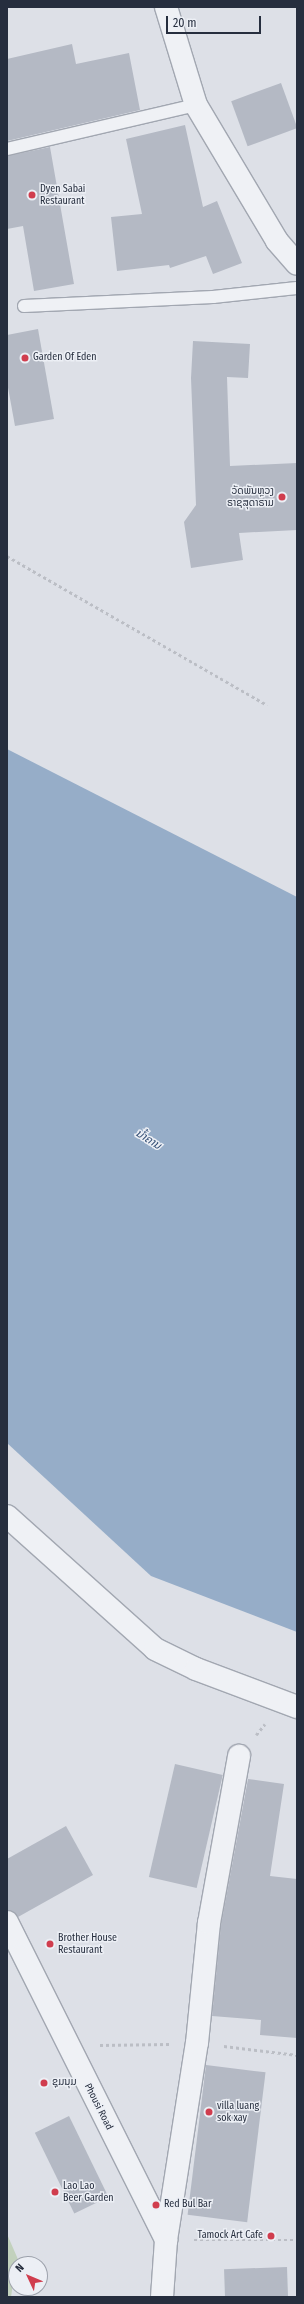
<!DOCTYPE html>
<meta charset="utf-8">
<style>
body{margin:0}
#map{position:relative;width:304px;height:2304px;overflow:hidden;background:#dde0e7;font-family:"Fira Sans Condensed","Noto Sans Lao",sans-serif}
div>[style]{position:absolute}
.green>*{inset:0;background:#c2d1bd}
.water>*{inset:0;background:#96adc8}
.building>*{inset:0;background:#b4b9c4;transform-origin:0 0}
.path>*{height:2.5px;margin-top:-1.25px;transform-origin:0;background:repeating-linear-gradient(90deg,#bbbec5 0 3px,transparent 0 6px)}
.roads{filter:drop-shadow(1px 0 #a2a7b1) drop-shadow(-1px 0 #a2a7b1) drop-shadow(0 1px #a2a7b1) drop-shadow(0 -1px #a2a7b1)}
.service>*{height:12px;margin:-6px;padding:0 6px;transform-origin:6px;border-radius:6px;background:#eff1f5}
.minor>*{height:22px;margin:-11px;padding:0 11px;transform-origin:11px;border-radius:11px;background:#eff1f5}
.dots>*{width:11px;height:11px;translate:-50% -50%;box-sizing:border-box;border:2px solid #eceff5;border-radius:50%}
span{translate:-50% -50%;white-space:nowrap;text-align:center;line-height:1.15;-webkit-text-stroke:3px #eceff5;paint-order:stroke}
.poi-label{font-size:10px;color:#262e3e}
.left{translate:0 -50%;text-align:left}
.right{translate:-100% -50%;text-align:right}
.street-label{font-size:10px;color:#262e3e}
.water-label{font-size:11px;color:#2f4b72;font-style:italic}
.frame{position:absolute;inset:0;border:8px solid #262e3e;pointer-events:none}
.north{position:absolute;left:8px;top:2256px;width:40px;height:40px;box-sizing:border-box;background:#eceff5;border:1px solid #9da2ac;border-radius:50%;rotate:314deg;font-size:11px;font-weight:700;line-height:16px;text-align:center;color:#262e3e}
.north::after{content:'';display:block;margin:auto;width:14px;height:18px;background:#d03d4e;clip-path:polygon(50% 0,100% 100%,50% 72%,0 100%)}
.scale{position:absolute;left:166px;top:16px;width:95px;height:18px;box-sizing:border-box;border:2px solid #262e3e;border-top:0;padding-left:5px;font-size:12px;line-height:14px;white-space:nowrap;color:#262e3e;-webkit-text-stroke:3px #eceff5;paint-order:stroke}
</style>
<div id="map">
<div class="green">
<i style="clip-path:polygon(7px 2234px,20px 2264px,16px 2264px,11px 2297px,7px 2297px)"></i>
</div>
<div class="water">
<i style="clip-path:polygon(7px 749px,297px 897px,297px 1632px,151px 1576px,7px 1443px)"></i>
</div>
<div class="building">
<i style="clip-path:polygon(72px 44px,76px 64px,129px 53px,140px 110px,7px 141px,7px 59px)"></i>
<i style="left:281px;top:83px;width:48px;height:53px;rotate:70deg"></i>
<i style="clip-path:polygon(185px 125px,203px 207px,217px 201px,242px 263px,213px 274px,206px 256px,170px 268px,169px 265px,117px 271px,111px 217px,142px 214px,126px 139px)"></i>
<i style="clip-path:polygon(50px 147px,74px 284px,34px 291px,23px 226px,7px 229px,7px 156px)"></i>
<i style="clip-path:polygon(38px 329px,54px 419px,15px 426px,7px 382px,7px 335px)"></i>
<i style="clip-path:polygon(193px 341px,250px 344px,248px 378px,227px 377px,230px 466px,297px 463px,297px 530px,239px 533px,243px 560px,191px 568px,184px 522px,196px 505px,191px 378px)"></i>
<i style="left:175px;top:1764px;width:49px;height:116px;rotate:13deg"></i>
<i style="clip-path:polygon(248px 1779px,284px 1784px,270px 1876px,297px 1879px,297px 2038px,260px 2035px,261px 2020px,212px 2016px,221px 1925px)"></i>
<i style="clip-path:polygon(66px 1826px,93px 1875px,18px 1917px,7px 1910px,7px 1859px)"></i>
<i style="left:206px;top:2065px;width:60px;height:151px;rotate:7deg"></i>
<i style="left:69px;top:2116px;width:90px;height:38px;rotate:64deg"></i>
<i style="left:287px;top:2267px;width:30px;height:63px;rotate:88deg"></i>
</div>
<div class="path">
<i style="left:7px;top:556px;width:300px;rotate:29.8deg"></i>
<i style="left:256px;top:1735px;width:14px;rotate:-51deg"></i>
<i style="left:100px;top:2045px;width:69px;rotate:-0.8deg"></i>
<i style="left:224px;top:2046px;width:74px;rotate:7deg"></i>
<i style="left:194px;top:2240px;width:103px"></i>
</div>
<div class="roads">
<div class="service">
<i style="left:7px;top:149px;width:194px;rotate:-13.1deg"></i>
<i style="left:24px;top:306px;width:189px;rotate:-2.7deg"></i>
<i style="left:213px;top:297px;width:84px;rotate:-6.1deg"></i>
</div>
<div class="minor">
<i style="left:166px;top:7px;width:102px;rotate:73deg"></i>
<i style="left:196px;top:105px;width:158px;rotate:59.2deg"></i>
<i style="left:277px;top:241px;width:30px;rotate:49deg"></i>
<i style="left:7px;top:1516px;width:199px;rotate:41.9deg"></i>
<i style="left:155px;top:1649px;width:46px;rotate:26deg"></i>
<i style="left:196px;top:1669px;width:108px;rotate:20.6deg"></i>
<i style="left:7px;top:1922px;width:356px;rotate:63.4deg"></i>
<i style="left:166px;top:2240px;width:57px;rotate:94deg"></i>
<i style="left:166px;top:2240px;width:199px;rotate:-81.1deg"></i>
<i style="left:197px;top:2043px;width:121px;rotate:-84.3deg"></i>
<i style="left:209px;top:1923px;width:170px;rotate:-79.8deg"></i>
</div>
</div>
<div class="dots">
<i style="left:32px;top:195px;background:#d03d4e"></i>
<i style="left:25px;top:358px;background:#d03d4e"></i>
<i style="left:282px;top:497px;background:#d03d4e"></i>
<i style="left:50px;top:1944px;background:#d03d4e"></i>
<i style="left:44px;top:2083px;background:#d03d4e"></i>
<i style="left:209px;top:2112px;background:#d03d4e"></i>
<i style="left:55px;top:2192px;background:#d03d4e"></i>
<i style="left:156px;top:2205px;background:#d03d4e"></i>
<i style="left:271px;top:2236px;background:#d03d4e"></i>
</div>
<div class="poi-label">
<span class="left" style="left:40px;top:195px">Dyen Sabai<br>Restaurant</span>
<span class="left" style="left:33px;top:358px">Garden Of Eden</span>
<span class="right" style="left:274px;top:497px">ວັດພັນຫຼວງ<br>ຣາຊສຸດາຣາມ</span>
<span class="left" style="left:58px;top:1944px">Brother House<br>Restaurant</span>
<span class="left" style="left:52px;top:2083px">ຊຸມນຸມ</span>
<span class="left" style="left:217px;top:2112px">villa luang<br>sok xay</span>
<span class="left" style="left:63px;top:2192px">Lao Lao<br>Beer Garden</span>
<span class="left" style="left:164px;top:2205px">Red Bul Bar</span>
<span class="right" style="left:263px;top:2236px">Tamock Art Cafe</span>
</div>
<div class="street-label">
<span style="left:98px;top:2107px;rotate:63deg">Phousi Road</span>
</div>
<div class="water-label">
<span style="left:148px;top:1140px;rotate:32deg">ນ້ຳຄານ</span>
</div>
<div class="frame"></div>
<div class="north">N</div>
<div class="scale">20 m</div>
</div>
